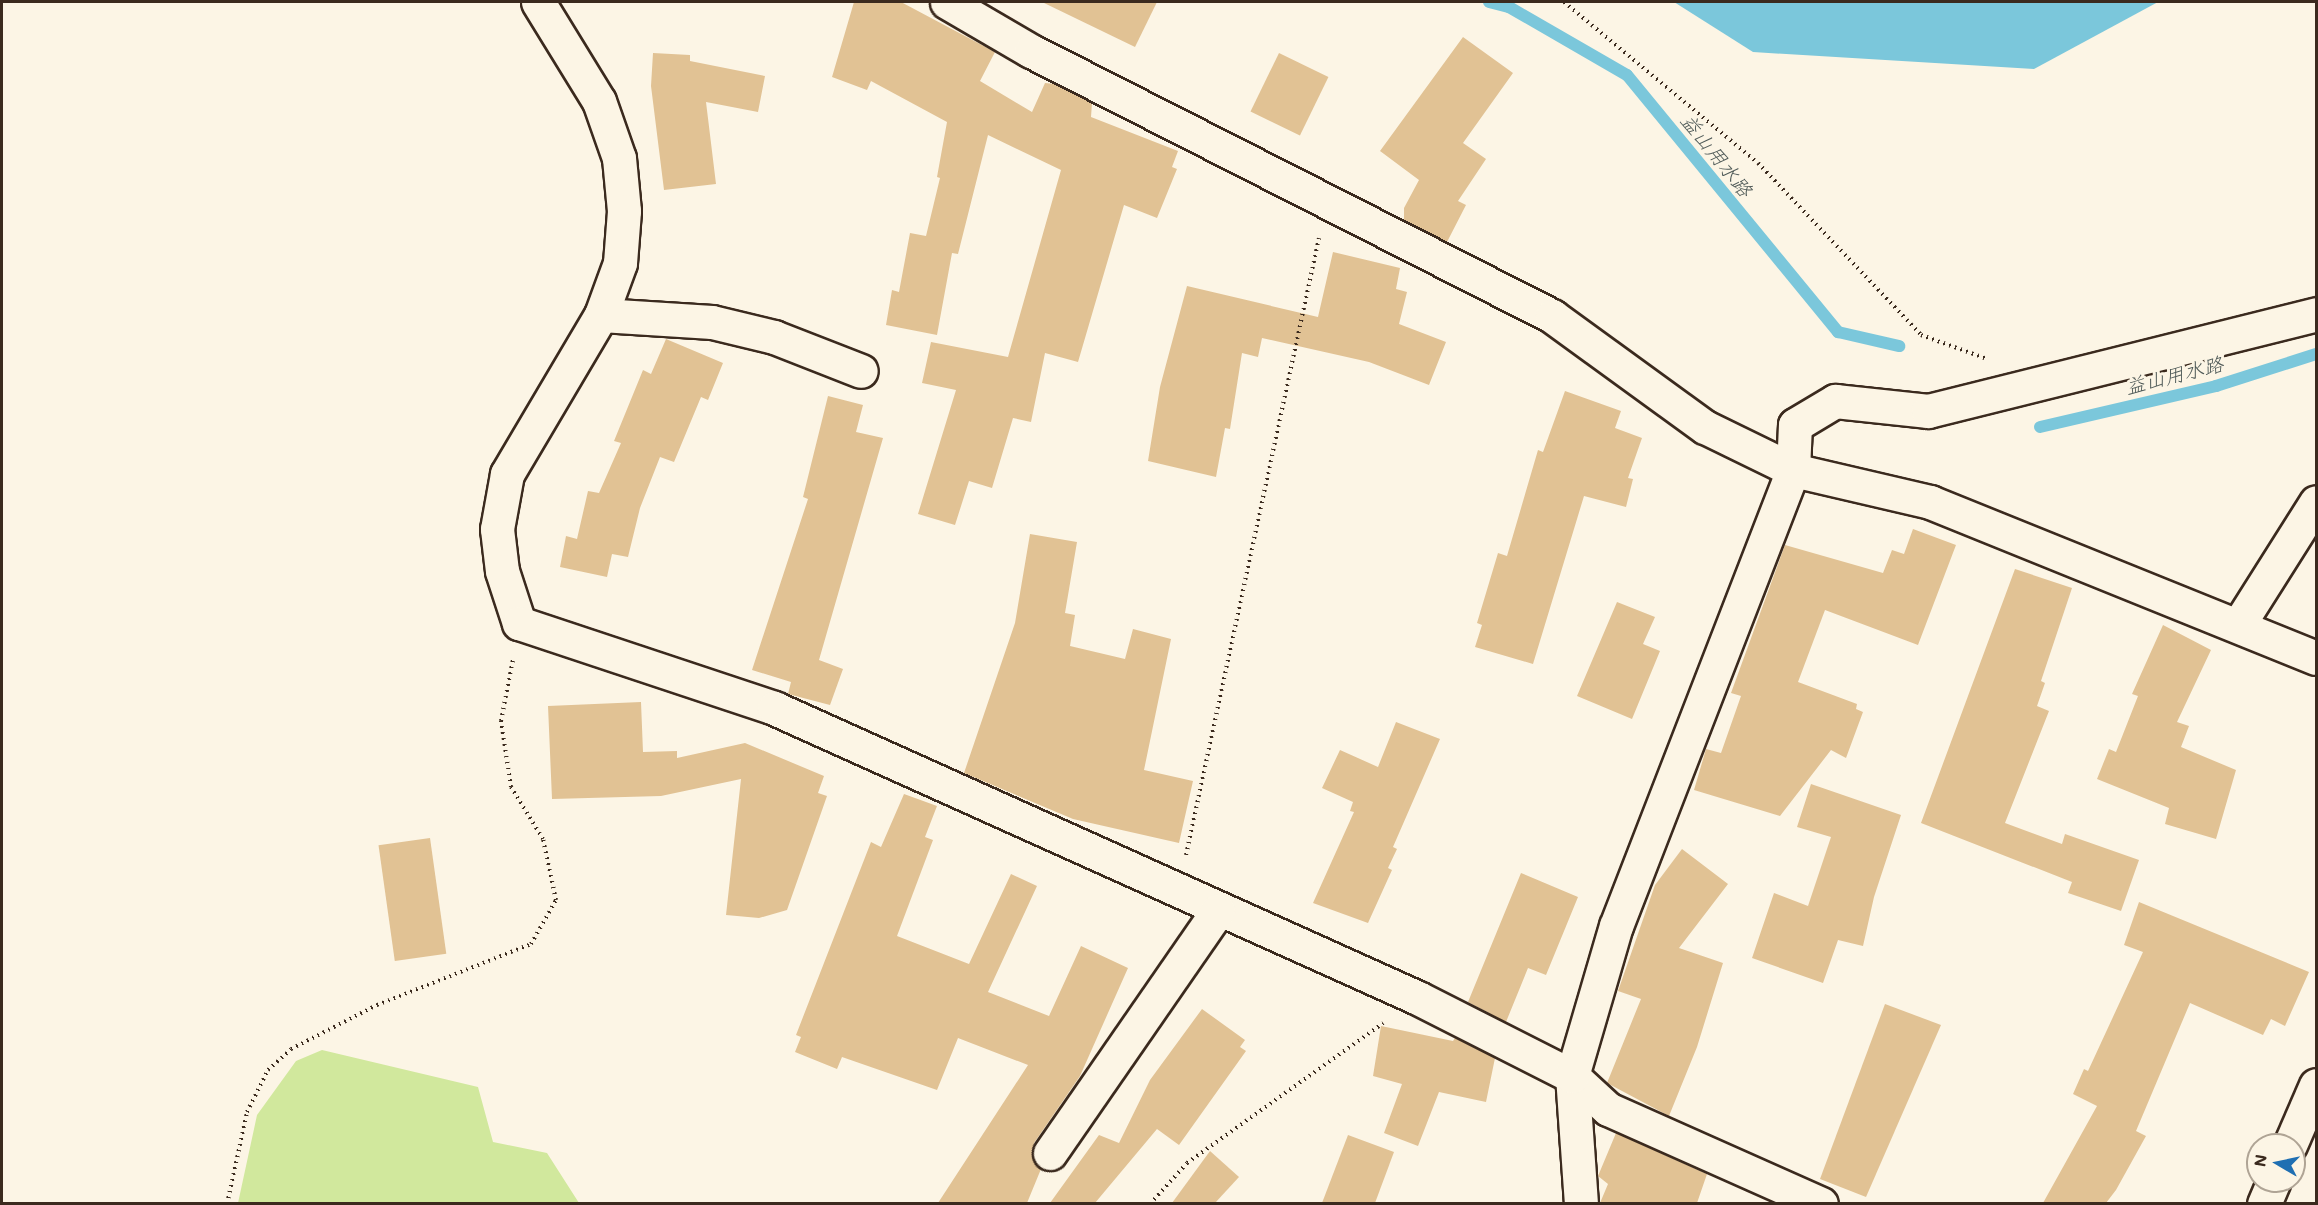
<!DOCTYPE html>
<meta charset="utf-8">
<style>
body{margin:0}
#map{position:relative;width:2318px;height:1205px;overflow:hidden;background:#fcf5e5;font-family:Mali,"Klee One",sans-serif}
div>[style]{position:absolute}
.green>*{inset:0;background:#d1e89d}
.water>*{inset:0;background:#7bc7db}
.stream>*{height:12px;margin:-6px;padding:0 6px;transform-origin:6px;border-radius:6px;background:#7bc7db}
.building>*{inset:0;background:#e1c294;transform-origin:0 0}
.path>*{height:4px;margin-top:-2px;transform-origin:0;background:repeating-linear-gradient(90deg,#3b2a1e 0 1.5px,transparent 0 6px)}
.roads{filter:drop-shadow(2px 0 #3b2a1e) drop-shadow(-2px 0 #3b2a1e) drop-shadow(0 2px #3b2a1e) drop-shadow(0 -2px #3b2a1e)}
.minor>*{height:33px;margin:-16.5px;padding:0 16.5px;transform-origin:16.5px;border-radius:16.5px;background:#fcf5e5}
span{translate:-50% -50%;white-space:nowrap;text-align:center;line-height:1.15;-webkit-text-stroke:6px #fcf5e5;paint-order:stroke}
.water-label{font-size:20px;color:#4e5957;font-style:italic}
.frame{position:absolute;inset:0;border:3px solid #3b2a1e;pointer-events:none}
.north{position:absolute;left:2246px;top:1133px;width:60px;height:60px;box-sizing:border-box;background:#fcf5e5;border:2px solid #afa495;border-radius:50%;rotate:279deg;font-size:16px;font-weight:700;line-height:24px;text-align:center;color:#3b2a1e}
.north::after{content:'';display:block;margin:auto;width:21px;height:27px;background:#1f6fb2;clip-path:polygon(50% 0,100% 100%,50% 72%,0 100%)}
</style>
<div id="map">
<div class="green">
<i style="clip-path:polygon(322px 1050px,478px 1087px,493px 1142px,547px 1153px,579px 1203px,238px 1203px,257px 1115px,296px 1061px)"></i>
</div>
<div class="water">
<i style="clip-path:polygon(1674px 2px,2158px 2px,2034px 69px,1753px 52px)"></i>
</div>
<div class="stream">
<i style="left:1489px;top:2px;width:21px;rotate:14deg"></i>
<i style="left:1509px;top:7px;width:136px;rotate:30deg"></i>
<i style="left:1627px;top:75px;width:333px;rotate:50.6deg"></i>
<i style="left:1838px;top:332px;width:63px;rotate:12.9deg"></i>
<i style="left:2040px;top:427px;width:181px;rotate:-13.1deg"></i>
<i style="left:2216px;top:386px;width:105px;rotate:-17.7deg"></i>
</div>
<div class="building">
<i style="clip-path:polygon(854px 2px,901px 2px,995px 52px,980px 81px,1032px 112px,1045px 83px,1055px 84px,1092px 103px,1091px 117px,1178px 151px,1172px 167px,1177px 169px,1157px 218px,1124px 205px,1078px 362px,1045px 353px,1031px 422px,1013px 418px,992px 488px,969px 481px,955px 525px,918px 514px,956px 390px,922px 383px,931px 342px,1008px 357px,1061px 170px,988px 135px,958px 254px,952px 253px,937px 335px,886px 325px,892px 290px,899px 292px,910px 233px,926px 236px,940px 178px,937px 177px,947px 122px,871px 81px,867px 90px,832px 77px)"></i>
<i style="clip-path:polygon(1042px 2px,1157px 2px,1135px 47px)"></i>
<i style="clip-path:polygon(1463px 37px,1513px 73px,1463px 143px,1486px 159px,1458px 201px,1466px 205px,1447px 242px,1404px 220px,1404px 208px,1419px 180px,1380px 151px)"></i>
<i style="clip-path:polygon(653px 53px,690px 55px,690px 61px,765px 76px,758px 112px,706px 102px,716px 184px,664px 190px,651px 86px)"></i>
<i style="left:1279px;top:53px;width:55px;height:65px;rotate:26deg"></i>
<i style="clip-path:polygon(1333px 252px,1400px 268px,1396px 289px,1407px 292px,1399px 324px,1446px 342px,1429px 385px,1369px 362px,1262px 338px,1258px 357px,1242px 353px,1230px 429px,1225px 428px,1216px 477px,1148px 461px,1160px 387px,1187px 286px,1318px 317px)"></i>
<i style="clip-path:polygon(666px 339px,723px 363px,708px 400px,701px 397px,674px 462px,660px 457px,640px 508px,628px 557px,612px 554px,607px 577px,560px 567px,566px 536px,577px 539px,588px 491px,599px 493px,621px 443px,614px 441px,643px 370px,651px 374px)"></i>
<i style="clip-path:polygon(1565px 391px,1621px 411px,1615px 428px,1642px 438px,1628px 478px,1633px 479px,1626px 507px,1584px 496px,1533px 664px,1475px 647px,1482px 625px,1477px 623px,1498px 553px,1507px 556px,1538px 450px,1543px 452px)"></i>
<i style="clip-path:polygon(828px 396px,863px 405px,856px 432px,883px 438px,819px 660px,843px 669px,830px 705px,788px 694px,791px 682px,752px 670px,808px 499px,803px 497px)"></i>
<i style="clip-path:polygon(1913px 529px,1956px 545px,1918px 645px,1825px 610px,1798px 682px,1857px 704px,1856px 709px,1863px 712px,1846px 758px,1831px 750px,1780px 816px,1694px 790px,1706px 749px,1721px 753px,1741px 696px,1731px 693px,1785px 545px,1883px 573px,1892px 550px,1904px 554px)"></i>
<i style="clip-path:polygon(1030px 534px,1077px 542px,1065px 613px,1075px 615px,1070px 646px,1125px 659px,1133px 629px,1171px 639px,1144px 770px,1193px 781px,1179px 843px,1073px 819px,964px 773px,1015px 623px)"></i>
<i style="clip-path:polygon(2015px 569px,2072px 588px,2041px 681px,2045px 683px,2037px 706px,2049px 711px,2005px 823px,2062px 844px,2065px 834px,2139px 860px,2121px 911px,2068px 893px,2072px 882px,1921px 823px)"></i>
<i style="clip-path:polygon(1617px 602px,1655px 617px,1643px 644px,1660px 651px,1632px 719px,1577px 696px)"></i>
<i style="clip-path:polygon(2163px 625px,2211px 650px,2177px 722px,2189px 726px,2181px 747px,2236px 770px,2216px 839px,2165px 824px,2169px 808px,2097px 779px,2109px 749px,2116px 752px,2138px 696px,2132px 694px)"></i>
<i style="clip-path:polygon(641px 702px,643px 752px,677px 751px,677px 758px,745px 743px,824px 776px,818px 793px,827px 796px,787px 910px,759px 918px,726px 915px,741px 779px,661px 796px,552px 799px,548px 706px)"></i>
<i style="clip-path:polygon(1396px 722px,1440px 739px,1393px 847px,1397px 849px,1388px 868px,1392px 870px,1368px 923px,1313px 903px,1354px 812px,1350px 811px,1353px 802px,1322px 788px,1340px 750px,1378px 767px)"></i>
<i style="clip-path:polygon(1811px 784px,1901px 815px,1874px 897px,1863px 946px,1838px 940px,1823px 983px,1752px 958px,1774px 893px,1808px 906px,1831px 837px,1797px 827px)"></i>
<i style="clip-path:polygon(904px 794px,937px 806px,925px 837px,933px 840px,897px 936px,969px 964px,1011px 874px,1037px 886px,988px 992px,1049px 1016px,1081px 946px,1128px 968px,1080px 1076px,1034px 1143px,1033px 1160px,1041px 1169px,1027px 1203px,938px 1203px,1028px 1065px,958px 1038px,937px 1090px,842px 1057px,837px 1069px,795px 1052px,801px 1037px,796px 1035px,871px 842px,881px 847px)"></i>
<i style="left:430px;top:838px;width:117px;height:52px;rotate:82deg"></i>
<i style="clip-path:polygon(1682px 849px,1728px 884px,1679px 948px,1723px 963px,1697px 1047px,1669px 1116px,1607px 1083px,1641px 999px,1618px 991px,1655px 885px)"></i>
<i style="clip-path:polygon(1521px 873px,1578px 897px,1546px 975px,1528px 968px,1506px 1022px,1468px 1002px)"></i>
<i style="clip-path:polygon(2139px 902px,2309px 972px,2285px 1026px,2271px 1019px,2263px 1035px,2190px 1003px,2136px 1131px,2146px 1136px,2116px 1190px,2106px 1203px,2043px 1203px,2097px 1106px,2073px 1094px,2084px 1069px,2088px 1071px,2143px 952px,2124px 945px)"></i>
<i style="clip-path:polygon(1885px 1004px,1941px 1025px,1866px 1197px,1820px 1179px)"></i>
<i style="clip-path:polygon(1202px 1009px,1245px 1040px,1240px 1047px,1246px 1051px,1179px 1145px,1157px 1129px,1095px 1203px,1050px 1203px,1099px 1135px,1119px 1143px,1150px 1080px)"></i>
<i style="clip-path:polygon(1381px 1026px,1453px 1041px,1455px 1038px,1495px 1058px,1486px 1102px,1439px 1092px,1418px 1146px,1384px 1133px,1402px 1084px,1373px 1076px)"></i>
<i style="clip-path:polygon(1616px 1133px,1707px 1174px,1697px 1203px,1600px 1203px,1608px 1184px,1598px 1176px)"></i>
<i style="clip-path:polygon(1348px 1135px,1394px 1152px,1375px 1203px,1322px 1203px)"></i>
<i style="clip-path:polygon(1210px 1151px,1239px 1177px,1215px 1203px,1172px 1203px)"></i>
</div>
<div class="path">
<i style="left:1564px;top:2px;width:252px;rotate:39.7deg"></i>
<i style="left:1758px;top:163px;width:237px;rotate:46.5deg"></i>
<i style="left:1921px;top:335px;width:68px;rotate:19.8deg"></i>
<i style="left:1186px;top:855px;width:631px;rotate:-77.84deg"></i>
<i style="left:227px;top:1204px;width:94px;rotate:-77.7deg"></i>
<i style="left:247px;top:1112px;width:47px;rotate:-63.4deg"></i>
<i style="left:268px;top:1070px;width:31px;rotate:-42deg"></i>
<i style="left:291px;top:1049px;width:97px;rotate:-27.1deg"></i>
<i style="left:377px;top:1005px;width:166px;rotate:-21.6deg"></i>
<i style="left:531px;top:944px;width:51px;rotate:-60.4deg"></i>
<i style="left:556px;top:900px;width:62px;rotate:-102deg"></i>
<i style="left:543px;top:839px;width:61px;rotate:-121.6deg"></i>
<i style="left:511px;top:787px;width:67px;rotate:-98.6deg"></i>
<i style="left:501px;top:721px;width:63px;rotate:-79deg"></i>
<i style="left:1150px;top:1204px;width:55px;rotate:-47.9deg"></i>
<i style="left:1187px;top:1163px;width:241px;rotate:-35.5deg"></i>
</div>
<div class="roads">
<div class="minor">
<i style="left:538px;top:2px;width:116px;rotate:58.4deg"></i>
<i style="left:599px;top:101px;width:60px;rotate:70.7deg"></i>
<i style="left:619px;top:158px;width:53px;rotate:84.6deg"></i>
<i style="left:624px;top:211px;width:52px;rotate:94.4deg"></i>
<i style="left:620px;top:263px;width:55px;rotate:110.1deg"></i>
<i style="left:601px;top:315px;width:185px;rotate:120.6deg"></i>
<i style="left:507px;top:474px;width:56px;rotate:100.3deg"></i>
<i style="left:497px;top:529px;width:42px;rotate:83.2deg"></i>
<i style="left:502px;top:571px;width:55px;rotate:71.9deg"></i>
<i style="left:519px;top:623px;width:269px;rotate:18.4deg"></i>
<i style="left:774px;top:708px;width:706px;rotate:24.24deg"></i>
<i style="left:1418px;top:998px;width:173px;rotate:26.9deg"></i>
<i style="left:1572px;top:1076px;width:49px;rotate:42.5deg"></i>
<i style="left:1608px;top:1109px;width:233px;rotate:24deg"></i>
<i style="left:947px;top:2px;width:97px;rotate:30.3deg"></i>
<i style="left:1031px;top:51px;width:585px;rotate:26.96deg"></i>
<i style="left:1552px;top:316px;width:189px;rotate:36deg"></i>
<i style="left:1705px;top:427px;width:98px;rotate:26deg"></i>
<i style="left:1793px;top:470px;width:141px;rotate:13.1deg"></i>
<i style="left:1930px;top:502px;width:416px;rotate:22deg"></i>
<i style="left:601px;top:315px;width:111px;rotate:3.6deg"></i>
<i style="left:712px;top:322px;width:64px;rotate:13.6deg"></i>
<i style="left:774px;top:337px;width:93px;rotate:21.3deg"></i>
<i style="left:2239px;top:624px;width:144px;rotate:-57.7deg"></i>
<i style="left:2290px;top:1145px;width:65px;rotate:-66.6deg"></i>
<i style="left:1050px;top:1153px;width:295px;rotate:-55.3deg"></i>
<i style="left:1581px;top:1204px;width:128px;rotate:-94deg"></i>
<i style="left:1572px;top:1076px;width:156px;rotate:-73.7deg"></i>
<i style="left:1616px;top:926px;width:489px;rotate:-68.8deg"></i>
<i style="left:1793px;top:470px;width:45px;rotate:-87.5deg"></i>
<i style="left:1795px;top:425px;width:47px;rotate:-31deg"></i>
<i style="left:1835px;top:401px;width:94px;rotate:6.1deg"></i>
<i style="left:1928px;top:411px;width:400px;rotate:-14deg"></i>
<i style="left:2264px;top:1204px;width:25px;rotate:-67deg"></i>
</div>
</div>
<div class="water-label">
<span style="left:1717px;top:155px;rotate:51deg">益山用水路</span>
<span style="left:2174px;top:375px;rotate:-14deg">益山用水路</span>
</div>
<div class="frame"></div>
<div class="north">N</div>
</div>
